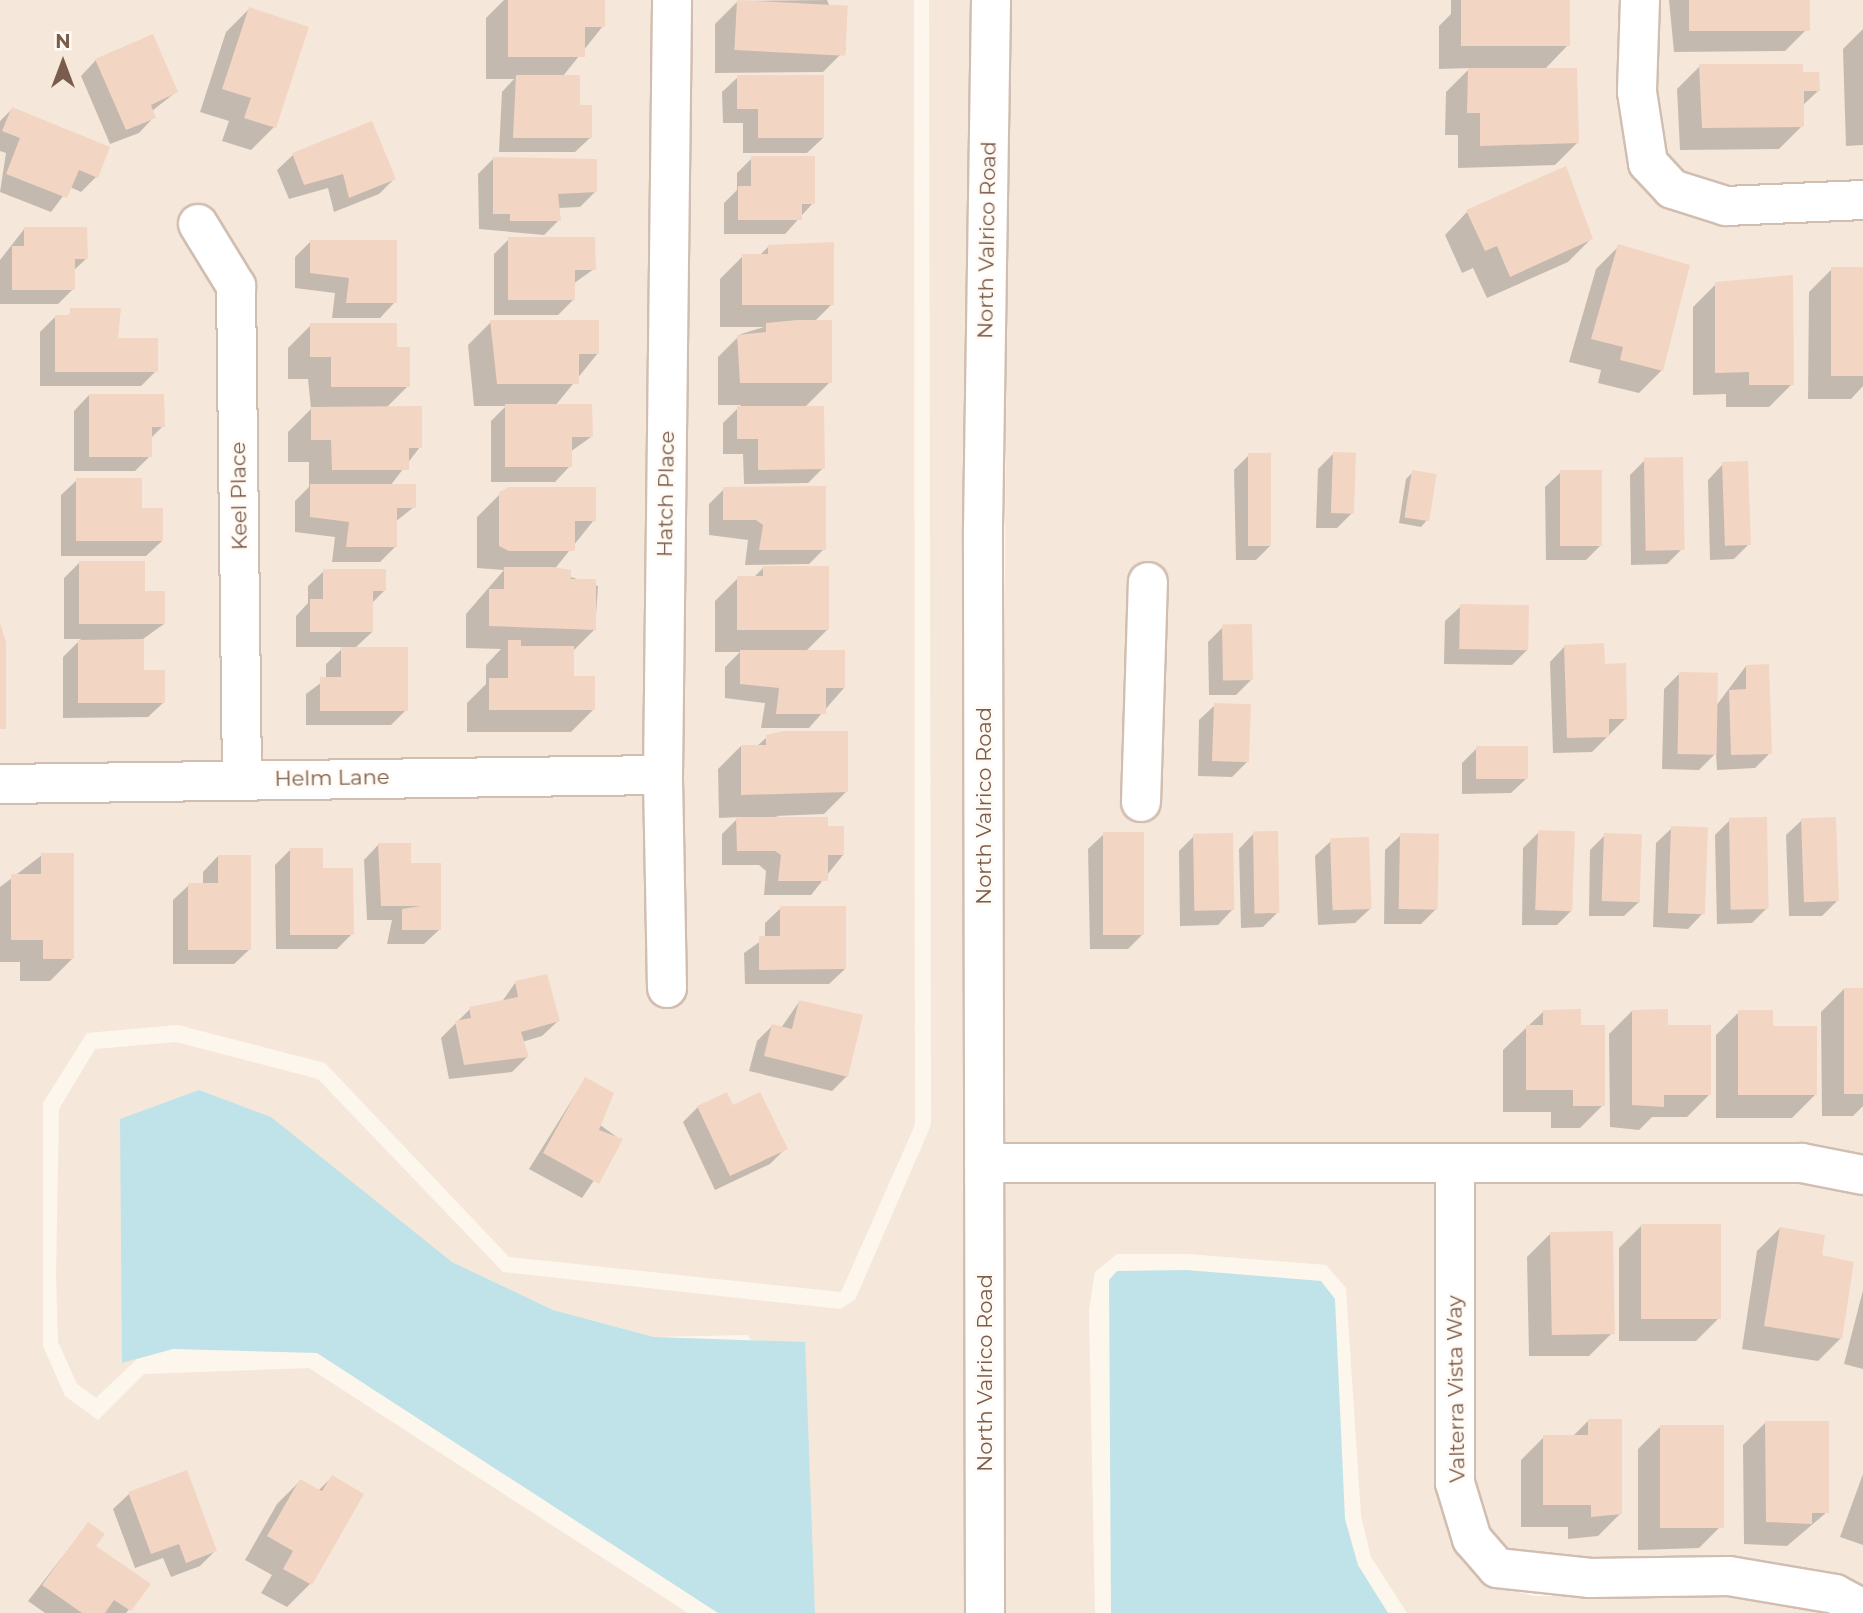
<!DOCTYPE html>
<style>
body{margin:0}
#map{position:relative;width:1863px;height:1613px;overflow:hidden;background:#fdf6ec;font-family:Montserrat,sans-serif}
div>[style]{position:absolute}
.residential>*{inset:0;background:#f5e8da}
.water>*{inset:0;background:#bfe3e8}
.shadow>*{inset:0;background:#0003}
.building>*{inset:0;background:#f3d5c3;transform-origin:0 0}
.roads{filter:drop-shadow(2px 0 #d1beb0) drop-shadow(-2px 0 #d1beb0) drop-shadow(0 2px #d1beb0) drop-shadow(0 -2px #d1beb0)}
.minor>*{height:38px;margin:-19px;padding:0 19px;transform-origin:19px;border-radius:19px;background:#fff}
span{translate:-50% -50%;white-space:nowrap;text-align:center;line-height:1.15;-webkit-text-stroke:5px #fffaf3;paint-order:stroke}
.street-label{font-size:21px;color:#7a5c4d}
.north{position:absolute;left:28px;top:28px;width:70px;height:70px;-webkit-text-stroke:5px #fffaf3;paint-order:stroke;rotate:0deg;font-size:19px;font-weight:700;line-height:28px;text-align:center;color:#7a5c4d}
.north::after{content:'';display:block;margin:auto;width:24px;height:32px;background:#7a5c4d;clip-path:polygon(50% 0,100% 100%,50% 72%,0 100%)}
</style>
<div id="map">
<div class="residential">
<i style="clip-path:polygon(0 0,914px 0,915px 1125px,841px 1292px,509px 1257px,325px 1063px,178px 1025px,87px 1033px,43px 1103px,43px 1346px,65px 1396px,98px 1420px,144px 1374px,309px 1368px,688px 1613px,0 1613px)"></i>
<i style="clip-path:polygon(929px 0,973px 0,967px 1613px,815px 1613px,806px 1440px,748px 1335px,654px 1337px,553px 1310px,452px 1262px,365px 1193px,123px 1363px,138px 1358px,96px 1398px,77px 1384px,58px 1342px,56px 1276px,59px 1109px,95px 1049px,176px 1042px,318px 1079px,503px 1272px,840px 1309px,855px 1300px,931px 1125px)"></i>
<i style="clip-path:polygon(1008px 0,1622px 0,1636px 178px,1660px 204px,1726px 226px,1863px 220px,1863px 1154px,1802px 1143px,1002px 1143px)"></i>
<i style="clip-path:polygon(1658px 0,1863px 0,1863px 179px,1729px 186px,1682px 171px,1665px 153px,1655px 90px)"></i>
<i style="clip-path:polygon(1002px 1183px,1437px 1183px,1437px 1488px,1455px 1547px,1484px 1582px,1533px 1596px,1728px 1596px,1824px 1613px,1407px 1613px,1371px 1557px,1361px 1516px,1346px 1288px,1326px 1265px,1188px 1254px,1117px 1254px,1095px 1272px,1089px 1310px,1095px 1613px,1003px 1613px)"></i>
<i style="clip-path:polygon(1473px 1183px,1800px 1183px,1863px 1195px,1863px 1587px,1838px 1575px,1729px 1556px,1590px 1558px,1505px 1549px,1486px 1527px,1473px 1480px)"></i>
</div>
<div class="water">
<i style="clip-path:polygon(199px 1090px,271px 1117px,452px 1262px,553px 1310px,654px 1337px,805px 1342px,815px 1613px,718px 1613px,317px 1353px,173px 1349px,122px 1363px,120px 1119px)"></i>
<i style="clip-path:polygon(1186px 1270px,1321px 1281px,1335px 1299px,1345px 1519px,1358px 1565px,1388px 1613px,1111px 1613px,1109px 1280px,1117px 1271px)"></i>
</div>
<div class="shadow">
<i style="clip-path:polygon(504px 0,603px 0,603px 26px,563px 76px,591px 137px,575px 152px,499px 152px,502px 92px,514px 79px,486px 79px,486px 18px)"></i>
<i style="clip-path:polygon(827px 0,846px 49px,823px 72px,715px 73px,715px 24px,738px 1px)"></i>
<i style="clip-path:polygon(1451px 0,1565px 0,1568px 45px,1544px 70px,1578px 142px,1555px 165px,1458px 168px,1458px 135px,1445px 135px,1446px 92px,1470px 68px,1439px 69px,1439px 26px,1451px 14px)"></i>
<i style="clip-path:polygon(1669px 0,1808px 0,1808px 28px,1785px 51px,1674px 52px)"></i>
<i style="clip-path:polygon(249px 9px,274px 127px,251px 150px,222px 141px,229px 121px,200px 112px,226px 32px)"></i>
<i style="clip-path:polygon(1863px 29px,1863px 145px,1846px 146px,1843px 49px)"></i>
<i style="clip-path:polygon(96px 60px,176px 92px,152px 111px,154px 117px,139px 133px,110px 144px,81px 76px)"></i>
<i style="clip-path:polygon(1700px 66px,1802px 73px,1818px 91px,1802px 106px,1802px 126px,1779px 149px,1680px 150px,1677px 89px)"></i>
<i style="clip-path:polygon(738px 77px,823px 138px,807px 153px,743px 153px,743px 123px,723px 123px,722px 92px)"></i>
<i style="clip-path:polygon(12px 109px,96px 177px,81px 192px,70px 187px,51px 212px,0 192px,6px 153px,0 151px,0 121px)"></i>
<i style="clip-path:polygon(372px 123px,394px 179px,379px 194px,334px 212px,328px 188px,289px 199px,277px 170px,293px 155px)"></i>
<i style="clip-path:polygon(752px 158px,813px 203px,785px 234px,724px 234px,724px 203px,737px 190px,737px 173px)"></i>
<i style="clip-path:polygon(493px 159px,596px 191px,580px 207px,558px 208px,559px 220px,544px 235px,479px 229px,478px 174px)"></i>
<i style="clip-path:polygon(1467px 212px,1591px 239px,1568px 262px,1487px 298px,1473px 268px,1462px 273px,1445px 235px)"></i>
<i style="clip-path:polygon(25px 228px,86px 259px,73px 271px,73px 289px,58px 304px,0 304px,0 260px)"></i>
<i style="clip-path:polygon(509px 239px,594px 269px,573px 284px,573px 300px,558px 315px,494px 315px,494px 254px)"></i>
<i style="clip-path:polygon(310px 242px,395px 302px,380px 318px,332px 318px,335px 293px,295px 288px,295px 257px)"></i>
<i style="clip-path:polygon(1619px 246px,1662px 370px,1639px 393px,1598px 383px,1601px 370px,1569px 362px,1596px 269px)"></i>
<i style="clip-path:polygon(768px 247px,832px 304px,814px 322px,830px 382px,805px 407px,823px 468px,808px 483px,744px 484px,743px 454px,723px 454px,723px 423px,741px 405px,718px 405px,718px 357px,741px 334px,764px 327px,720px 327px,720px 279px,743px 256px,759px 256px)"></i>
<i style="clip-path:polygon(1832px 269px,1863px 271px,1863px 386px,1851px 399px,1808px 399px,1809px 292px)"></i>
<i style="clip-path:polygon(1716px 284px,1792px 384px,1769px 407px,1726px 407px,1726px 394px,1693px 395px,1693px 307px)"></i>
<i style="clip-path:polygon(120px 310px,116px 340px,156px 371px,141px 386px,40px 386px,40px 332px,56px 316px)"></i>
<i style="clip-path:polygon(491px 322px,598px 353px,555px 406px,591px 437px,570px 452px,570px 466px,555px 482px,491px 482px,491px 421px,506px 406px,474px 406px,468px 345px)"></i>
<i style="clip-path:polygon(311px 325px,395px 349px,408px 386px,386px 408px,420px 447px,390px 486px,414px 507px,395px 522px,395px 547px,380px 562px,332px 562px,335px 537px,295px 532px,295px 501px,309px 487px,309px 462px,288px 462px,288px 432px,311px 409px,308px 379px,288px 379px,288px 348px)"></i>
<i style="clip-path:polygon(89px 395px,163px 426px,150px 439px,150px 456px,135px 471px,74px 471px,74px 411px)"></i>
<i style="clip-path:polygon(1333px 454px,1352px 513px,1337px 528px,1316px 528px,1318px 469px)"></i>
<i style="clip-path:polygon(1249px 455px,1271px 545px,1256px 560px,1236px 560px,1234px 470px)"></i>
<i style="clip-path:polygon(1645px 460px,1682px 549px,1667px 564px,1631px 565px,1630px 475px)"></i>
<i style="clip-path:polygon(1723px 464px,1749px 544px,1734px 559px,1710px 560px,1708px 480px)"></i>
<i style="clip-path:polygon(1413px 472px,1428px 519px,1421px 527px,1399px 523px,1406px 479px)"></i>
<i style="clip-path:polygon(1561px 472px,1602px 544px,1586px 560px,1546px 560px,1545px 487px)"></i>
<i style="clip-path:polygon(77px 480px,141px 510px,162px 541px,146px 556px,61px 556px,61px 495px)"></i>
<i style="clip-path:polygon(724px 489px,824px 549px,809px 564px,745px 565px,748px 540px,709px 535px,709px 504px)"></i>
<i style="clip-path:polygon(500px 494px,594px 520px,553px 571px,598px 586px,595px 629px,573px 651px,573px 678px,594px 709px,571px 732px,467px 732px,467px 703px,486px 684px,486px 665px,501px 649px,466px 648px,466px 614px,504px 570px,477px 568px,477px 517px)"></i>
<i style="clip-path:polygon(79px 563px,143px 593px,164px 624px,143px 639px,143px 672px,164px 702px,148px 717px,63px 718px,63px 657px,81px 639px,64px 639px,64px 578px)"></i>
<i style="clip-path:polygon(763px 568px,828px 629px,805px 652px,844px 688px,809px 728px,761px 728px,765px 703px,725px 698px,725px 667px,740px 652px,715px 652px,715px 601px,738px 578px,753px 578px)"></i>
<i style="clip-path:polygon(324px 571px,385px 590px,372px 603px,372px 632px,354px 649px,406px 710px,391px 725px,306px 725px,306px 694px,326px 679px,326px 664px,344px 647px,296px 647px,296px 616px,308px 603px,308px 586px)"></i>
<i style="clip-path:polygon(1461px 606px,1527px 650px,1512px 665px,1444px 664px,1445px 621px)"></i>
<i style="clip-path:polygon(1223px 627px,1251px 680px,1236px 695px,1209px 695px,1208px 642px)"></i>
<i style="clip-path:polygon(1565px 646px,1604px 665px,1626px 718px,1592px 752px,1553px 753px,1550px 662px)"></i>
<i style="clip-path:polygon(1746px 666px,1770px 753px,1755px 768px,1717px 770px,1716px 753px,1699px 770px,1662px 769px,1664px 689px,1679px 674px,1716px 706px)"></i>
<i style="clip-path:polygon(1215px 705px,1247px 762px,1232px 777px,1198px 776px,1199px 720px)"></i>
<i style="clip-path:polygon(767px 737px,847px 791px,824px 814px,775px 816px,827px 828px,843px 855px,811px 895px,764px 895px,766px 871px,759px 865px,722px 865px,722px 834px,739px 817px,719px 818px,718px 769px,741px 746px,757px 746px)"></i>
<i style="clip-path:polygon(1477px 748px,1527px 778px,1511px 793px,1462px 794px,1462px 763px)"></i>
<i style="clip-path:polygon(1730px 820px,1767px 908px,1752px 923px,1717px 924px,1715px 835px)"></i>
<i style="clip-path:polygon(1802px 820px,1837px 901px,1822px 916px,1789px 916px,1786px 835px)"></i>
<i style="clip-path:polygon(1672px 828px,1703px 913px,1688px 929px,1653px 927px,1656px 843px)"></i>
<i style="clip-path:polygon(1539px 832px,1572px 910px,1557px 925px,1522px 925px,1523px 848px)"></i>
<i style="clip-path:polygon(1254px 833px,1278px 912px,1263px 927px,1241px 928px,1239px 849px)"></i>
<i style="clip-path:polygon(1104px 834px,1144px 933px,1128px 949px,1090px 949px,1088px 849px)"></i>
<i style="clip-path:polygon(1401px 835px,1436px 909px,1421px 924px,1384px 924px,1385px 850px)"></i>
<i style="clip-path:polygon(1605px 835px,1640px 901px,1624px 916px,1589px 916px,1590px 850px)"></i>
<i style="clip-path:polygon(1194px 836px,1233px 909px,1218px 925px,1180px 926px,1179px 851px)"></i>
<i style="clip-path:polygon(1331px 841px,1371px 908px,1355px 923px,1318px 925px,1315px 856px)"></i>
<i style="clip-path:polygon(379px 844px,410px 864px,440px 929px,424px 944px,387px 944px,392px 920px,367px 920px,364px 860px)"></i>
<i style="clip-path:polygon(290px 850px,321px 870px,352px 934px,337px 949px,276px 949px,275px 865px)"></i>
<i style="clip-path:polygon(42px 855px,73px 958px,50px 981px,20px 981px,20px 962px,0 962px,0 887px)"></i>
<i style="clip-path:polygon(218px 856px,250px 949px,234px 964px,173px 964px,173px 900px,189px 885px,203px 885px,203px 872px)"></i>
<i style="clip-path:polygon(781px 908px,845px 969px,829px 984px,745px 984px,744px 953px,765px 938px,765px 923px)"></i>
<i style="clip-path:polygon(515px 983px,558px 1021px,542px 1036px,522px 1042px,527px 1057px,512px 1072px,449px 1079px,441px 1038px,470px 1009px,501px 1003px)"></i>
<i style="clip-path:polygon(1844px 989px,1863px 989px,1863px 1106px,1853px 1116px,1822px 1116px,1821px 1012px)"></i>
<i style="clip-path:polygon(799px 1002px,847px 1076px,832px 1091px,749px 1071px,757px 1041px,772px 1026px,781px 1028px)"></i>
<i style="clip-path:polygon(1544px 1011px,1579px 1027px,1603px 1105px,1580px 1128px,1551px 1128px,1551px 1112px,1503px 1112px,1503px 1050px)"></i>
<i style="clip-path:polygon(1632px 1011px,1667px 1027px,1710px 1094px,1687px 1117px,1652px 1117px,1639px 1130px,1610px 1127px,1609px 1034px)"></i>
<i style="clip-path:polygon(1739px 1012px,1771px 1027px,1815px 1095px,1792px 1118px,1716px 1118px,1716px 1035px)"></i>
<i style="clip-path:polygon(585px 1079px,596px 1122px,621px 1140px,582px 1198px,529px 1169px)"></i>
<i style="clip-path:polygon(698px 1107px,733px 1107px,785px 1149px,770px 1164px,715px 1190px,683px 1122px)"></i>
<i style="clip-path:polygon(1642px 1225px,1719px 1318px,1696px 1341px,1619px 1341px,1619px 1248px)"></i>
<i style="clip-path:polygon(1780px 1228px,1820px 1257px,1841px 1338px,1818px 1361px,1742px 1349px,1757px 1251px)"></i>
<i style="clip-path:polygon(1550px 1234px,1612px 1333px,1589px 1356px,1529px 1356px,1527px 1257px)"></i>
<i style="clip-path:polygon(1863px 1290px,1863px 1369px,1844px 1364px)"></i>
<i style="clip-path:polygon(1588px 1421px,1621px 1513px,1598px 1536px,1568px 1539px,1568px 1527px,1521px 1527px,1521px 1460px,1544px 1437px,1572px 1437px)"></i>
<i style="clip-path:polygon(1766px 1422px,1827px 1512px,1787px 1546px,1744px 1544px,1743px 1445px)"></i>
<i style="clip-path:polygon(1661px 1426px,1722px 1525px,1699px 1548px,1638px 1550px,1638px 1449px)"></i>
<i style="clip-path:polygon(186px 1472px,215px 1551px,200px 1566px,171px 1577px,163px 1558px,135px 1568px,113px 1509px,129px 1494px)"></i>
<i style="clip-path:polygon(1863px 1474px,1863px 1545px,1840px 1537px)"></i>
<i style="clip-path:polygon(332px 1477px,362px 1494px,310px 1584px,287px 1607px,261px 1593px,272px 1575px,245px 1560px,277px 1504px,300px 1481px,318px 1491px)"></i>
<i style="clip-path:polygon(88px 1524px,94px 1546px,148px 1585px,126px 1613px,45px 1613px,28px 1601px)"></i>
</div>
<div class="building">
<i style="clip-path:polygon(508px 0,605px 0,605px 27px,585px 27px,585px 57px,508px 57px)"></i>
<i style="left:737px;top:0;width:111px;height:50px;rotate:3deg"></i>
<i style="left:1570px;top:0;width:46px;height:109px;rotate:90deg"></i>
<i style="left:1689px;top:0;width:121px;height:31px"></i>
<i style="clip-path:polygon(249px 7px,309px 27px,276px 128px,244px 118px,251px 98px,222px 89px)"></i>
<i style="clip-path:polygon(153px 34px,178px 92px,151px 105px,156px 118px,126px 130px,95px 59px)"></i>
<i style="clip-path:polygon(1699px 64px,1803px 64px,1803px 72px,1819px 72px,1820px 91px,1804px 91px,1804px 127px,1702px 128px)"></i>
<i style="clip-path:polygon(1468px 68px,1577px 68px,1579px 143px,1480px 146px,1480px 113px,1467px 113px)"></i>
<i style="clip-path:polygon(516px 75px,580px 75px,580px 105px,592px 105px,592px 138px,513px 138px)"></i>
<i style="clip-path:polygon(737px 75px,824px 75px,824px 138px,758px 138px,758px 109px,737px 109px)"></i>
<i style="clip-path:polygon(12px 107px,110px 147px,98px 178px,79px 170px,67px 198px,6px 174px,20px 138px,2px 131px)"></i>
<i style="clip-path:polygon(372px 121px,396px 179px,349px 198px,343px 174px,304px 185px,292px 153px)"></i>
<i style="clip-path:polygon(751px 156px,815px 156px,815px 204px,802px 204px,802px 220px,738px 220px,738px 186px,751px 186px)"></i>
<i style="clip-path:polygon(493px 157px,597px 159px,597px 192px,558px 194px,561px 221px,510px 221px,510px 214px,493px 214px)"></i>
<i style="clip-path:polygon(1566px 166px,1593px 239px,1510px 277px,1497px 246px,1485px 251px,1466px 210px)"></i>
<i style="clip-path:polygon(24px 227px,87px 227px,88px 259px,75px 259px,75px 290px,12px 290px,12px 246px,24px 246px)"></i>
<i style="clip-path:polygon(508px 237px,595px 237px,596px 270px,575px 270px,575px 300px,508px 300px)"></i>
<i style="clip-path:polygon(310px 240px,397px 240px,397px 303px,346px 303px,349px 278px,310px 273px)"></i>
<i style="clip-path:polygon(834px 242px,834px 305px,742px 305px,742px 254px,768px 254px,768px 245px)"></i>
<i style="clip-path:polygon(1618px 244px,1690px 265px,1663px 371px,1620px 360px,1623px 347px,1591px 339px)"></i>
<i style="left:1831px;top:267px;width:32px;height:109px"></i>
<i style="clip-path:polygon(1793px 275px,1794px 385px,1749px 385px,1749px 372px,1715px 373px,1715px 282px)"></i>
<i style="clip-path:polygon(70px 308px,121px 308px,118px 338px,158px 338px,158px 372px,55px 372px,55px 315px,70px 315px)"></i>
<i style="clip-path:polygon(490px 320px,599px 320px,599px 354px,579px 354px,579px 384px,497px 384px)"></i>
<i style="clip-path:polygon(797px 320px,832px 320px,832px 383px,740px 383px,737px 335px,766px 332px,766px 323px)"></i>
<i style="clip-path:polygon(310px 323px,397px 323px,397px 347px,410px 347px,410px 387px,331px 387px,331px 357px,310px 357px)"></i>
<i style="clip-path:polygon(89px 394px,164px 394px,165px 427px,152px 427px,152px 457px,89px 457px)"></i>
<i style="clip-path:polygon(505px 404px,592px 404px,593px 437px,572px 437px,572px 467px,505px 467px)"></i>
<i style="clip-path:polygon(422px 406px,422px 448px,409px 448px,409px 470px,332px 470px,331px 440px,311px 440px,311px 407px)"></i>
<i style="clip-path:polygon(737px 406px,824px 406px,825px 469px,758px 470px,758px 439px,737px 439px)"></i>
<i style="left:1333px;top:452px;width:23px;height:61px;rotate:2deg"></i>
<i style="left:1248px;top:453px;width:23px;height:93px"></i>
<i style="left:1683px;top:457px;width:93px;height:39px;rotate:89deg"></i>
<i style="left:1748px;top:461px;width:84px;height:26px;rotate:88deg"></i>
<i style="left:1412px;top:470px;width:25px;height:48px;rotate:9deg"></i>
<i style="left:1560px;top:470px;width:42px;height:76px"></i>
<i style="clip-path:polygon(76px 478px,142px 478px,142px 508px,163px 508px,163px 541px,76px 541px)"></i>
<i style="clip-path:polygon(310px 484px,416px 484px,416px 508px,397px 508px,397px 547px,346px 547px,349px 522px,310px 517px)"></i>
<i style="clip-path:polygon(826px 486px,826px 550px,759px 550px,763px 525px,756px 520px,723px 520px,723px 487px)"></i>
<i style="clip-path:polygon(509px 487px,596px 487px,596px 521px,575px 521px,575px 551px,509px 551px,499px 546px,499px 492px)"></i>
<i style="clip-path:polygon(79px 561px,145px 561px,145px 591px,165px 591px,165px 624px,79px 624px)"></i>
<i style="clip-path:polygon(763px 566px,829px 566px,829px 630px,737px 630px,737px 576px,763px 576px)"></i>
<i style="clip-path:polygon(504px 567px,553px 567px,571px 570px,571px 579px,596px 579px,596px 630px,489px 626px,489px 589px,504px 589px)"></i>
<i style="clip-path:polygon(323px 569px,386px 569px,386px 591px,373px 591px,373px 632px,310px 632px,310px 599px,323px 599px)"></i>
<i style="left:1460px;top:604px;width:69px;height:45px;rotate:1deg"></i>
<i style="clip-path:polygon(0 623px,6px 642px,6px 729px,0 729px)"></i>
<i style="left:1252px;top:624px;width:56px;height:30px;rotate:89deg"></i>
<i style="clip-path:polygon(144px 639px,144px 670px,165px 670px,165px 703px,78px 703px,78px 640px)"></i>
<i style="clip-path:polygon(508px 640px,521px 640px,521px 646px,574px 646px,574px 676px,595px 676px,595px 710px,489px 710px,489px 678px,508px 678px)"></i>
<i style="clip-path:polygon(1604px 643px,1605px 664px,1626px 663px,1627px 719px,1609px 719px,1609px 737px,1567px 738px,1564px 645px)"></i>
<i style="clip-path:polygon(341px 647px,408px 647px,408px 711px,320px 711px,320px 677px,341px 677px)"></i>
<i style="clip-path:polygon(740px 650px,845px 650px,845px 688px,826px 688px,826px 714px,776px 714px,779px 688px,740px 684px)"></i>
<i style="clip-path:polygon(1769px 664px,1772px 754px,1731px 755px,1729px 690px,1746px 689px,1746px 665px)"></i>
<i style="left:1679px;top:672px;width:39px;height:82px;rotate:1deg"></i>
<i style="left:1214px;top:703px;width:37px;height:58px;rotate:2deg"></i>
<i style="clip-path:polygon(783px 731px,848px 731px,848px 792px,741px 795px,741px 745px,766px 745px,766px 735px)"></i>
<i style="left:1476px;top:746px;width:52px;height:33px"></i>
<i style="clip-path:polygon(736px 817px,828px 817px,828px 826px,844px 826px,844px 855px,828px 855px,828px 881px,778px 881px,781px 855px,775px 851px,737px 851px)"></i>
<i style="left:1767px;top:817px;width:92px;height:38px;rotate:89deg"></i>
<i style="left:1836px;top:817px;width:84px;height:35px;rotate:88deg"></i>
<i style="left:1671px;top:826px;width:37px;height:87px;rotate:2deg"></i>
<i style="left:1538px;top:830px;width:37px;height:80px;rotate:2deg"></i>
<i style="left:1278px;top:831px;width:82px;height:25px;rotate:89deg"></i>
<i style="left:1103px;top:832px;width:41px;height:103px"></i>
<i style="left:1233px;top:833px;width:77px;height:40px;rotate:89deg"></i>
<i style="left:1400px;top:833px;width:39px;height:76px;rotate:1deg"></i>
<i style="left:1604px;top:833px;width:38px;height:68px;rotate:2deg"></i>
<i style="left:1369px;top:837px;width:72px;height:39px;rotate:88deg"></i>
<i style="clip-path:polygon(378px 843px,411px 843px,411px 863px,441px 863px,441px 930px,402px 930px,402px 909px,421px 906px,381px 906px)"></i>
<i style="clip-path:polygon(290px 848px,323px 848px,323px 868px,353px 868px,354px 935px,290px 935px)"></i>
<i style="clip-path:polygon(41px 853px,74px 853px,74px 959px,43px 959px,43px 940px,11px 940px,11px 874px,41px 874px)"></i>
<i style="clip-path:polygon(218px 855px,251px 855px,251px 950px,188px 950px,188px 883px,218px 883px)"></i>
<i style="clip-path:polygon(780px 906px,846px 906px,846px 969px,759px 970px,759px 936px,780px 936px)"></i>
<i style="clip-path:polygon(547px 974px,560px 1021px,521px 1032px,529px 1057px,464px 1065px,455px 1021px,471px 1018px,469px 1007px,518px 997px,515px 981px)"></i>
<i style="left:1844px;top:988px;width:19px;height:106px"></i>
<i style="clip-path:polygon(799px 1000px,863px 1015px,848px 1077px,764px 1056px,772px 1024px,792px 1029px)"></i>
<i style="clip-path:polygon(1581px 1009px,1581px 1025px,1605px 1025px,1605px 1106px,1573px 1106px,1573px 1090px,1526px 1090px,1526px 1025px,1543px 1025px,1543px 1010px)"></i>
<i style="clip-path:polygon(1668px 1009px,1668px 1025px,1711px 1025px,1711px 1095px,1664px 1095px,1664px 1107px,1632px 1105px,1632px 1010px)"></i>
<i style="clip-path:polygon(1738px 1010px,1773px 1010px,1773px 1026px,1817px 1026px,1817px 1095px,1738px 1095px)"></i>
<i style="clip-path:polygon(585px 1077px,614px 1093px,599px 1130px,623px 1139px,599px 1184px,543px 1153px)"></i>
<i style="clip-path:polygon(727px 1092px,733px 1105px,760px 1092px,788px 1149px,730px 1176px,697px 1106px)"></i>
<i style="left:1641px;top:1224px;width:80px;height:95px"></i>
<i style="clip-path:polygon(1780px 1227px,1825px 1235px,1822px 1255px,1854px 1262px,1842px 1339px,1764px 1326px)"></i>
<i style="left:1613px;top:1231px;width:103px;height:63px;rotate:89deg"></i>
<i style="clip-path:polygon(1588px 1419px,1622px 1419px,1622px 1514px,1591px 1517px,1591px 1505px,1543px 1505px,1543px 1435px,1588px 1435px)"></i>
<i style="clip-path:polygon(1765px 1421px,1829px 1421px,1829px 1513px,1812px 1513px,1812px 1524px,1766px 1522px)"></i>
<i style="left:1660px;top:1425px;width:64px;height:103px"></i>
<i style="clip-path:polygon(187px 1470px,217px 1551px,186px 1563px,179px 1544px,151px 1554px,128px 1492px)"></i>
<i style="clip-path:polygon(332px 1475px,364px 1494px,312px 1585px,283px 1569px,293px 1551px,267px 1536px,300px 1479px,322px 1491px)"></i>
<i style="clip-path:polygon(88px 1522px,105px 1534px,96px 1546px,151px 1584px,131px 1611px,114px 1600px,105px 1613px,82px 1613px,42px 1585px)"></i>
</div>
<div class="roads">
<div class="minor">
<i style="left:1640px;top:0;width:92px;rotate:91.9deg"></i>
<i style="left:1637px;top:92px;width:72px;rotate:81.2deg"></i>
<i style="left:1648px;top:163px;width:35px;rotate:47deg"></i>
<i style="left:1672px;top:189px;width:57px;rotate:17.5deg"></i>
<i style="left:1726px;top:206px;width:137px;rotate:-2.5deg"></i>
<i style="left:198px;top:224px;width:73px;rotate:58.5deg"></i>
<i style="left:236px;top:286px;width:493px;rotate:89.3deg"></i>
<i style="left:0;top:784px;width:663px;rotate:-0.78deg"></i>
<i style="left:1141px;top:802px;width:220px;rotate:-88.2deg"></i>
<i style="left:667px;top:988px;width:213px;rotate:-91.1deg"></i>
<i style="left:663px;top:775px;width:775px;rotate:-89.33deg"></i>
<i style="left:984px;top:1163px;width:818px"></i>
<i style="left:1802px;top:1163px;width:62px;rotate:11.1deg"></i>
<i style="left:1455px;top:1163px;width:320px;rotate:90deg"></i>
<i style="left:1455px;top:1483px;width:59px;rotate:73.1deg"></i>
<i style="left:1472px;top:1539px;width:38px;rotate:49deg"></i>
<i style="left:1497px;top:1568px;width:94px;rotate:6.1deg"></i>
<i style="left:1590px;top:1578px;width:139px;rotate:-0.8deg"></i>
<i style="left:1729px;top:1576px;width:108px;rotate:9.6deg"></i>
<i style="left:1835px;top:1594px;width:32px;rotate:28deg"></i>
<i style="left:985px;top:1613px;width:1085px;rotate:-90.11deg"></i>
<i style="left:983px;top:528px;width:528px;rotate:-89.13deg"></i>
</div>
</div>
<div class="street-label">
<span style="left:987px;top:240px;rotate:-89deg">North Valrico Road</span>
<span style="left:666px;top:494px;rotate:-89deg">Hatch Place</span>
<span style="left:239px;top:496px;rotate:-91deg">Keel Place</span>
<span style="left:332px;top:778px;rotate:-1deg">Helm Lane</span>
<span style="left:984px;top:806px;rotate:-90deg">North Valrico Road</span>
<span style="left:985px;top:1373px;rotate:-90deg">North Valrico Road</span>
<span style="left:1456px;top:1389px;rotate:-91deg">Valterra Vista Way</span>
</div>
<div class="north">N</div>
</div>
